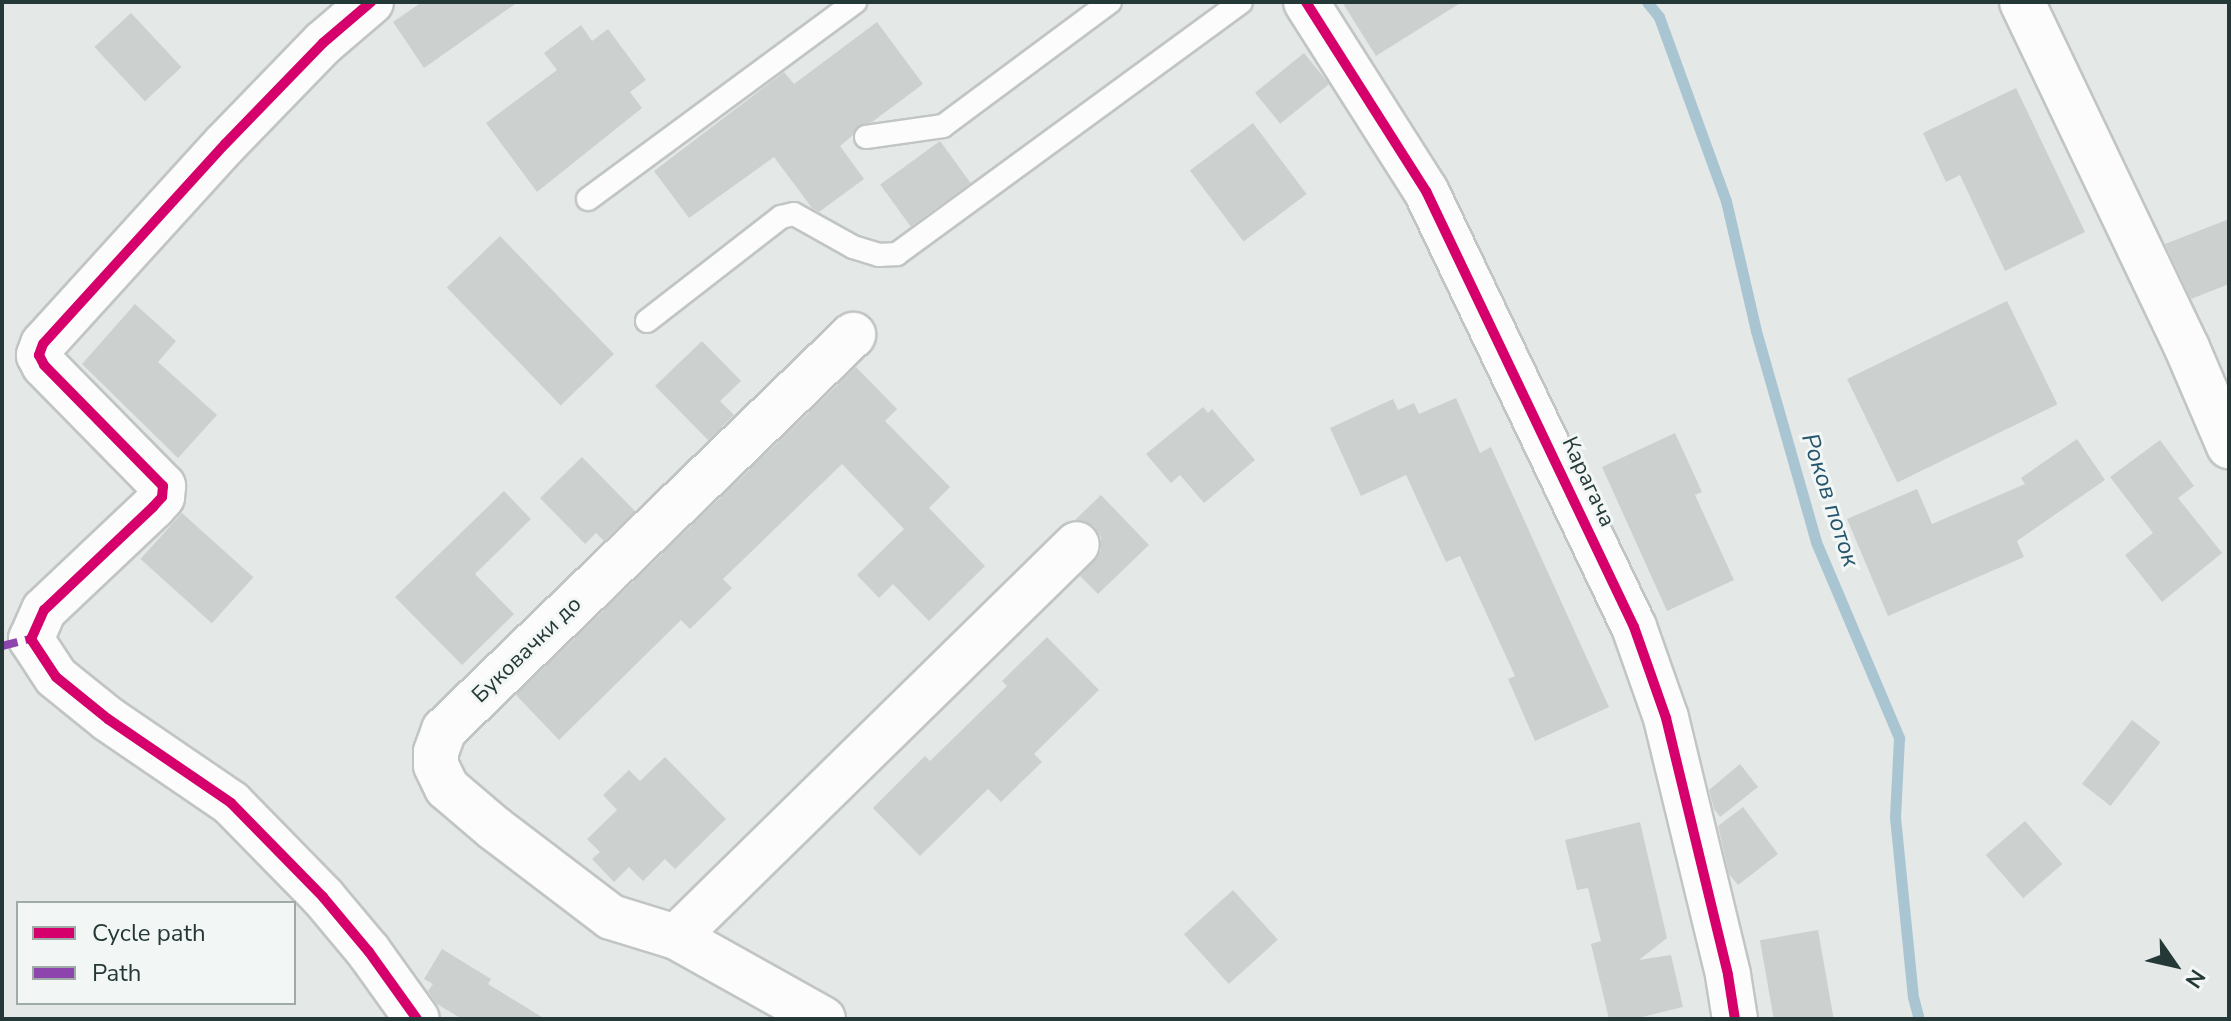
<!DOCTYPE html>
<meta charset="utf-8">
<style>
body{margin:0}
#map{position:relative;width:2231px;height:1021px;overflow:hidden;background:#e4e8e7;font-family:"Nunito Sans",sans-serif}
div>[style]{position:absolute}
.stream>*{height:11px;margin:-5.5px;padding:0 5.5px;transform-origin:5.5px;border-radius:5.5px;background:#a9c5d2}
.building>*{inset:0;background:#ccd1d0;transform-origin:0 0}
.roads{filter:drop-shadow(2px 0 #c1c5c4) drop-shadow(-2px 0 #c1c5c4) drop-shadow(0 2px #c1c5c4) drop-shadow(0 -2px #c1c5c4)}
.lane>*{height:22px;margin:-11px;padding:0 11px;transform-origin:11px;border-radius:11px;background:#fbfcfb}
.street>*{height:44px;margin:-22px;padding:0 22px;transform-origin:22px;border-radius:22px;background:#fbfcfb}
.quiet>*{height:8px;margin-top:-4px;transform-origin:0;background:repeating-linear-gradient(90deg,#8e44ad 0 16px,transparent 0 24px)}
.cycleway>*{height:10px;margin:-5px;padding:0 5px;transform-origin:5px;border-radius:5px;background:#d6006c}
span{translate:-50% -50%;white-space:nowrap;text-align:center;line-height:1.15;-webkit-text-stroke:6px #f2f7f5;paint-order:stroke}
.street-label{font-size:22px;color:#243937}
.water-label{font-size:24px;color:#25556d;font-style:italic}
.frame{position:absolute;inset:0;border:4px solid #243937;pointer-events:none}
.legend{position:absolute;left:16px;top:901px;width:280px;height:104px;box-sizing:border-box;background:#f2f7f5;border:2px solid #a0aba9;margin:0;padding:10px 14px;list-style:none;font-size:24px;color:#243937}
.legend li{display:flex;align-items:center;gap:16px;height:40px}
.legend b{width:40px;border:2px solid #a0aba9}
.north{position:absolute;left:2135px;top:925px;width:80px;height:80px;-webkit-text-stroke:6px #f2f7f5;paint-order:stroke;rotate:124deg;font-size:22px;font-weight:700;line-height:32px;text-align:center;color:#243937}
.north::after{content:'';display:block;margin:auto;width:28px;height:36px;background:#243937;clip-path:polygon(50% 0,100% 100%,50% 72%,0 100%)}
</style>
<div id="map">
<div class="stream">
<i style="left:1647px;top:2px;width:19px;rotate:51deg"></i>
<i style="left:1659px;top:17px;width:196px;rotate:70deg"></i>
<i style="left:1726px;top:201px;width:133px;rotate:77deg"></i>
<i style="left:1756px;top:331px;width:219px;rotate:74.1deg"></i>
<i style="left:1816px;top:542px;width:213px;rotate:67deg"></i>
<i style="left:1899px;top:738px;width:79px;rotate:92.9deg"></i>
<i style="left:1895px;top:817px;width:181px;rotate:84.3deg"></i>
<i style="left:1913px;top:997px;width:23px;rotate:75deg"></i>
</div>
<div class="building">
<i style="clip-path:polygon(422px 2px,518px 2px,424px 68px,393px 22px)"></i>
<i style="clip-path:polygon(1342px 2px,1462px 2px,1376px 56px)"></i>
<i style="left:131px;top:13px;width:74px;height:50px;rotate:47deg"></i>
<i style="clip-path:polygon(877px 22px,923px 84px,872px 122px,858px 126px,852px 136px,840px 146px,864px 179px,819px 212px,812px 208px,774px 157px,689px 218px,654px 171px,784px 72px,794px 84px)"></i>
<i style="clip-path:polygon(581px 25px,592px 41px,608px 29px,646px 80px,630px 92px,642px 108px,537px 192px,486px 123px,557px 70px,544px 53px)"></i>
<i style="left:1304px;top:53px;width:40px;height:63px;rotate:51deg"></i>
<i style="clip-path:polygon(2016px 88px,2085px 232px,2005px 271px,1960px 175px,1946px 182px,1923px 133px)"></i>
<i style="left:1253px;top:123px;width:89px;height:79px;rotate:53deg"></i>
<i style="left:940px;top:141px;width:52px;height:74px;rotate:54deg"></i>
<i style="clip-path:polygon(2229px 219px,2229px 284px,2191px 299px,2165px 244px)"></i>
<i style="left:500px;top:236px;width:164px;height:74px;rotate:46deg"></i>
<i style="left:2007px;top:301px;width:115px;height:178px;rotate:64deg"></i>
<i style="clip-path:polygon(135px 304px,176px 341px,158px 362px,217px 415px,178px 458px,82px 364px)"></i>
<i style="clip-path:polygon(702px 341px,741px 381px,720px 401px,734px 415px,708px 440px,655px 386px)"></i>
<i style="clip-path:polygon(856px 367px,897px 409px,885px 421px,950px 487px,929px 508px,985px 566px,929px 621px,893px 584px,879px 598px,857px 575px,904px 529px,842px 464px,723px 579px,732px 588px,690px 629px,681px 620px,559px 740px,516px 695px)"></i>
<i style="clip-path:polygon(1456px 398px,1480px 453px,1491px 447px,1609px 707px,1535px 741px,1508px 679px,1515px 676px,1460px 556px,1446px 562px,1406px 475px,1361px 496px,1330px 428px,1393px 399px,1398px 410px,1414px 403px,1419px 414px)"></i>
<i style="clip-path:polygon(1203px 407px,1208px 413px,1212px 409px,1255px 460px,1204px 503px,1180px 475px,1171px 483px,1146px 454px)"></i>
<i style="clip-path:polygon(1675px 433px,1702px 492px,1695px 495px,1734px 580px,1667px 611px,1602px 467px)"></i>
<i style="clip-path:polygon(2077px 439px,2105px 480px,2017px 541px,2024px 557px,1888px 616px,1847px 519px,1917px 489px,1932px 524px,2025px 484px,2021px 478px)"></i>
<i style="clip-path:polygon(2160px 440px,2194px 486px,2178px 498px,2222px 553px,2162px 602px,2125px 555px,2153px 533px,2110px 477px)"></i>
<i style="clip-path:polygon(582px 457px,635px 511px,604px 541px,596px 533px,585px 544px,540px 498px)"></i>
<i style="clip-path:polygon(504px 491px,531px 519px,475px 574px,514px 614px,462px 665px,395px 597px)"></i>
<i style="clip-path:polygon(1101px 495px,1149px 545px,1098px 594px,1080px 576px,1101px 551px,1101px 537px,1094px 526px,1075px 520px)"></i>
<i style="left:182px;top:513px;width:96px;height:62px;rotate:42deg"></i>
<i style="clip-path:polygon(1047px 637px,1099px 690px,1034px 754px,1042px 762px,1001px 802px,988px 789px,920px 856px,873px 808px,925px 756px,930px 761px,1007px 686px,1002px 681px)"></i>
<i style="left:2132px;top:720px;width:36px;height:81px;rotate:38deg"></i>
<i style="clip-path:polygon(665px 757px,726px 819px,675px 869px,665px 859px,643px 881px,629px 867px,614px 882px,592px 859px,600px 852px,587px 839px,617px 810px,603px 795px,629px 770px,640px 781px)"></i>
<i style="clip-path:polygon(1740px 764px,1758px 787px,1720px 817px,1714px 809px,1709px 790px)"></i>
<i style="clip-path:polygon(1743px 807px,1778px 854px,1738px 885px,1729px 874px,1718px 826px)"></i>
<i style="left:2025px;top:821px;width:57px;height:52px;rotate:49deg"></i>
<i style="clip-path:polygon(1640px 822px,1667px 938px,1639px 960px,1671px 955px,1683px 1007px,1634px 1019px,1609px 1019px,1591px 944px,1601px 941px,1588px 888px,1577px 890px,1565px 840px)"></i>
<i style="left:1233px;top:890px;width:67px;height:66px;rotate:48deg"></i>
<i style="left:1818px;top:930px;width:90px;height:59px;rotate:80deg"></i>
<i style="clip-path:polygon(442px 949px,491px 979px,488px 984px,545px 1019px,462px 1019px,437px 1004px,428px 991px,433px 984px,424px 979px)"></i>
</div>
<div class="roads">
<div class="lane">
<i style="left:866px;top:137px;width:78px;rotate:-8.1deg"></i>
<i style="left:943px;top:126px;width:208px;rotate:-36.6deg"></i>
<i style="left:588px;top:199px;width:332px;rotate:-36.4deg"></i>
<i style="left:647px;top:321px;width:170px;rotate:-37.8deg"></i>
<i style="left:781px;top:217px;width:13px;rotate:-13deg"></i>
<i style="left:794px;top:214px;width:68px;rotate:29.2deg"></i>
<i style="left:853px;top:247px;width:27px;rotate:17deg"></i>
<i style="left:879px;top:255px;width:18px;rotate:-3deg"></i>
<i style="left:897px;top:254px;width:426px;rotate:-36.2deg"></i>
</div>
<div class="street">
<i style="left:371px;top:2px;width:63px;rotate:139.5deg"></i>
<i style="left:323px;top:43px;width:141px;rotate:134.1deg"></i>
<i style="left:225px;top:144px;width:270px;rotate:132.3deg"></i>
<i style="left:43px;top:344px;width:12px;rotate:110deg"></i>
<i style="left:39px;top:355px;width:11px;rotate:63deg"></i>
<i style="left:44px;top:365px;width:170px;rotate:45.5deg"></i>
<i style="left:163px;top:486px;width:11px;rotate:95deg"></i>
<i style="left:162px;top:497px;width:13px;rotate:132deg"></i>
<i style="left:153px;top:507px;width:150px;rotate:136.6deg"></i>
<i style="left:44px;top:610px;width:32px;rotate:114deg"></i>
<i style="left:31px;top:639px;width:45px;rotate:56.7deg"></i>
<i style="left:56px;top:677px;width:67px;rotate:38.9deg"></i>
<i style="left:108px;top:719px;width:149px;rotate:34.3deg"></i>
<i style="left:231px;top:803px;width:132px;rotate:45.6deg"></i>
<i style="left:323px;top:897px;width:72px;rotate:50.1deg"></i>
<i style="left:369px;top:952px;width:82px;rotate:54.4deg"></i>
<i style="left:1306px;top:2px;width:224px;rotate:57.6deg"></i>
<i style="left:1426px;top:191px;width:483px;rotate:64.5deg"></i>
<i style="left:1634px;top:627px;width:96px;rotate:70.6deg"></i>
<i style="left:1666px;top:718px;width:264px;rotate:76.4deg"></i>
<i style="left:1728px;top:975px;width:45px;rotate:81deg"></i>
<i style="left:2022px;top:2px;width:383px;rotate:64.5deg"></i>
<i style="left:2187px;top:348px;width:107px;rotate:66.8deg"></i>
<i style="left:676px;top:937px;width:561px;rotate:-44.42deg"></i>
<i style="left:823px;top:1019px;width:168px;rotate:-150.8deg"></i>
<i style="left:676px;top:937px;width:68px;rotate:-162.9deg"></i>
<i style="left:611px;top:917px;width:147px;rotate:-142.7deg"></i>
<i style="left:494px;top:828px;width:62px;rotate:-139.6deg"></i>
<i style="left:447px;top:788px;width:25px;rotate:-116deg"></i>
<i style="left:436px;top:765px;width:13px;rotate:-90deg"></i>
<i style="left:436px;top:752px;width:23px;rotate:-70deg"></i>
<i style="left:444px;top:730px;width:569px;rotate:-44deg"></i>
</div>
</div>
<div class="quiet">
<i style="left:2px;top:646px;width:30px;rotate:-14deg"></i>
</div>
<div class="cycleway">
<i style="left:371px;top:2px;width:63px;rotate:139.5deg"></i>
<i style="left:323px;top:43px;width:141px;rotate:134.1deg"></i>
<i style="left:225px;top:144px;width:270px;rotate:132.3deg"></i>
<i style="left:43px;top:344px;width:12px;rotate:110deg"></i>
<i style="left:39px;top:355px;width:11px;rotate:63deg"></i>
<i style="left:44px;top:365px;width:170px;rotate:45.5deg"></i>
<i style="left:163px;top:486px;width:11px;rotate:95deg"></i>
<i style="left:162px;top:497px;width:13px;rotate:132deg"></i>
<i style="left:153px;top:507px;width:150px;rotate:136.6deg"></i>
<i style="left:44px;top:610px;width:32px;rotate:114deg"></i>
<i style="left:31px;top:639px;width:45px;rotate:56.7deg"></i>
<i style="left:56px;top:677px;width:67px;rotate:38.9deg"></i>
<i style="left:108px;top:719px;width:149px;rotate:34.3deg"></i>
<i style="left:231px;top:803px;width:132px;rotate:45.6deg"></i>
<i style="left:323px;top:897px;width:72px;rotate:50.1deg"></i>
<i style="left:369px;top:952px;width:82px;rotate:54.4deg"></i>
<i style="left:1306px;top:2px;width:224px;rotate:57.6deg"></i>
<i style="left:1426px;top:191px;width:483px;rotate:64.5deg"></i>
<i style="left:1634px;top:627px;width:96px;rotate:70.6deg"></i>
<i style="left:1666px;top:718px;width:264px;rotate:76.4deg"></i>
<i style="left:1728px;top:975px;width:45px;rotate:81deg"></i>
</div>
<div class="street-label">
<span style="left:1588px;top:482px;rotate:65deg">Карагача</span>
<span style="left:527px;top:650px;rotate:-44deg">Буковачки до</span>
</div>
<div class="water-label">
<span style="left:1830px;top:500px;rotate:72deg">Роков поток</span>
</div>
<div class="frame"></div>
<ul class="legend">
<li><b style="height:10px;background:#d6006c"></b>Cycle path</li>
<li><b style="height:10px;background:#8e44ad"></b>Path</li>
</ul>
<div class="north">N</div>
</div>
